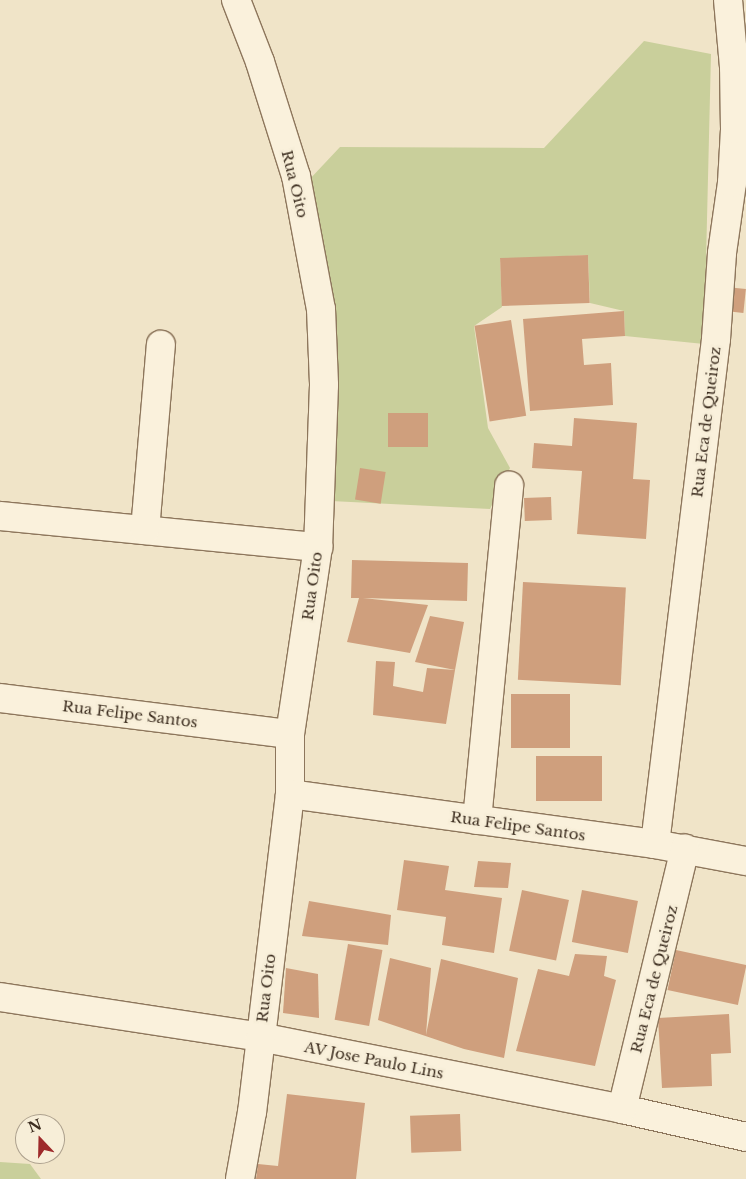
<!DOCTYPE html>
<style>
body{margin:0}
#map{position:relative;width:746px;height:1179px;overflow:hidden;background:#f0e4c8;font-family:"Libre Baskerville",serif}
div>[style]{position:absolute}
.green>*{inset:0;background:#c9cf9b}
.building>*{inset:0;background:#cf9f7d;transform-origin:0 0}
.roads{filter:drop-shadow(1px 0 #8d765c) drop-shadow(-1px 0 #8d765c) drop-shadow(0 1px #8d765c) drop-shadow(0 -1px #8d765c)}
.street>*{height:28px;margin:-14px;padding:0 14px;transform-origin:14px;border-radius:14px;background:#faf1dc}
.secondary>*{height:28px;margin:-14px;padding:0 14px;transform-origin:14px;border-radius:14px;background:#faf1dc}
span{translate:-50% -50%;white-space:nowrap;text-align:center;line-height:1.15;-webkit-text-stroke:5px #f7eed8;paint-order:stroke}
.street-label{font-size:15px;color:#3d2e20}
.north{position:absolute;left:15px;top:1114px;width:50px;height:50px;box-sizing:border-box;background:#f7eed8;border:1px solid #ada18e;border-radius:50%;rotate:339deg;font-size:14px;font-weight:700;line-height:20px;text-align:center;color:#3d2e20}
.north::after{content:'';display:block;margin:auto;width:18px;height:22px;background:#9e2a2b;clip-path:polygon(50% 0,100% 100%,50% 72%,0 100%)}
</style>
<div id="map">
<div class="green">
<i style="clip-path:polygon(644px 41px,711px 54px,704px 344px,625px 336px,624px 311px,590px 303px,588px 255px,500px 259px,502px 307px,474px 326px,488px 428px,510px 468px,490px 509px,331px 501px,308px 181px,340px 147px,544px 148px)"></i>
<i style="clip-path:polygon(0 1162px,30px 1164px,41px 1179px,0 1179px)"></i>
</div>
<div class="building">
<i style="left:588px;top:255px;width:48px;height:88px;rotate:88deg"></i>
<i style="left:726px;top:287px;width:20px;height:24px;rotate:6deg"></i>
<i style="clip-path:polygon(624px 311px,625px 336px,582px 339px,584px 365px,611px 363px,613px 405px,530px 411px,523px 319px)"></i>
<i style="left:511px;top:320px;width:97px;height:37px;rotate:81deg"></i>
<i style="left:428px;top:413px;width:34px;height:40px;rotate:90deg"></i>
<i style="clip-path:polygon(574px 418px,637px 423px,633px 479px,650px 480px,646px 539px,577px 534px,582px 471px,532px 468px,534px 443px,572px 446px)"></i>
<i style="left:360px;top:468px;width:26px;height:32px;rotate:9deg"></i>
<i style="left:551px;top:497px;width:23px;height:27px;rotate:88deg"></i>
<i style="clip-path:polygon(352px 560px,468px 563px,467px 601px,363px 598px,428px 605px,410px 653px,347px 642px,359px 598px,351px 598px)"></i>
<i style="left:523px;top:582px;width:103px;height:98px;rotate:3deg"></i>
<i style="clip-path:polygon(430px 616px,464px 622px,455px 670px,415px 662px)"></i>
<i style="clip-path:polygon(376px 661px,395px 662px,393px 686px,423px 692px,427px 668px,455px 670px,446px 724px,373px 715px)"></i>
<i style="left:570px;top:694px;width:54px;height:59px;rotate:90deg"></i>
<i style="left:602px;top:756px;width:45px;height:66px;rotate:90deg"></i>
<i style="clip-path:polygon(404px 860px,449px 866px,445px 890px,502px 898px,494px 953px,442px 945px,446px 917px,397px 910px)"></i>
<i style="clip-path:polygon(478px 861px,511px 863px,508px 888px,474px 887px)"></i>
<i style="left:522px;top:890px;width:48px;height:62px;rotate:12deg"></i>
<i style="left:582px;top:890px;width:57px;height:53px;rotate:11deg"></i>
<i style="clip-path:polygon(309px 901px,391px 915px,388px 945px,302px 936px)"></i>
<i style="left:348px;top:944px;width:35px;height:77px;rotate:10deg"></i>
<i style="left:676px;top:950px;width:72px;height:41px;rotate:12deg"></i>
<i style="clip-path:polygon(575px 954px,607px 956px,604px 976px,616px 980px,595px 1066px,516px 1051px,538px 969px,569px 976px)"></i>
<i style="clip-path:polygon(390px 958px,431px 968px,426px 1035px,441px 959px,518px 978px,504px 1058px,464px 1049px,378px 1020px)"></i>
<i style="clip-path:polygon(286px 968px,318px 974px,319px 1018px,283px 1013px)"></i>
<i style="clip-path:polygon(729px 1014px,731px 1053px,711px 1054px,712px 1086px,662px 1088px,658px 1018px)"></i>
<i style="clip-path:polygon(287px 1094px,365px 1103px,356px 1179px,256px 1179px,258px 1164px,278px 1166px)"></i>
<i style="left:460px;top:1114px;width:37px;height:50px;rotate:88deg"></i>
</div>
<div class="roads">
<div class="street">
<i style="left:0;top:516px;width:320px;rotate:5.6deg"></i>
<i style="left:145px;top:530px;width:186px;rotate:-85.1deg"></i>
<i style="left:0;top:698px;width:292px;rotate:7.1deg"></i>
<i style="left:290px;top:794px;width:368px;rotate:7.8deg"></i>
<i style="left:655px;top:844px;width:93px;rotate:10.6deg"></i>
<i style="left:477px;top:820px;width:336px;rotate:-84.5deg"></i>
<i style="left:655px;top:844px;width:509px;rotate:-83.11deg"></i>
<i style="left:716px;top:339px;width:86px;rotate:-86deg"></i>
<i style="left:722px;top:253px;width:71px;rotate:-81.9deg"></i>
<i style="left:732px;top:183px;width:54px;rotate:-86.8deg"></i>
<i style="left:735px;top:129px;width:62px;rotate:-90.9deg"></i>
<i style="left:734px;top:67px;width:67px;rotate:-95.1deg"></i>
<i style="left:0;top:997px;width:263px;rotate:8.7deg"></i>
<i style="left:260px;top:1037px;width:369px;rotate:11.2deg"></i>
<i style="left:622px;top:1109px;width:127px;rotate:12.7deg"></i>
<i style="left:622px;top:1109px;width:268px;rotate:-76.4deg"></i>
</div>
<div class="secondary">
<i style="left:236px;top:0;width:66px;rotate:68.8deg"></i>
<i style="left:260px;top:62px;width:120px;rotate:72.5deg"></i>
<i style="left:296px;top:176px;width:135px;rotate:79.4deg"></i>
<i style="left:321px;top:309px;width:76px;rotate:87.7deg"></i>
<i style="left:324px;top:385px;width:162px;rotate:92.1deg"></i>
<i style="left:318px;top:547px;width:189px;rotate:98.5deg"></i>
<i style="left:290px;top:734px;width:60px;rotate:90deg"></i>
<i style="left:290px;top:794px;width:320px;rotate:96.8deg"></i>
<i style="left:252px;top:1112px;width:68px;rotate:100.2deg"></i>
</div>
</div>
<div class="street-label">
<span style="left:295px;top:184px;rotate:76deg">Rua Oito</span>
<span style="left:706px;top:422px;rotate:-83deg">Rua Eca de Queiroz</span>
<span style="left:312px;top:586px;rotate:-82deg">Rua Oito</span>
<span style="left:130px;top:714px;rotate:7deg">Rua Felipe Santos</span>
<span style="left:518px;top:826px;rotate:8deg">Rua Felipe Santos</span>
<span style="left:654px;top:979px;rotate:-76deg">Rua Eca de Queiroz</span>
<span style="left:266px;top:988px;rotate:-83deg">Rua Oito</span>
<span style="left:374px;top:1060px;rotate:11deg">AV Jose Paulo Lins</span>
</div>
<div class="north">N</div>
</div>
